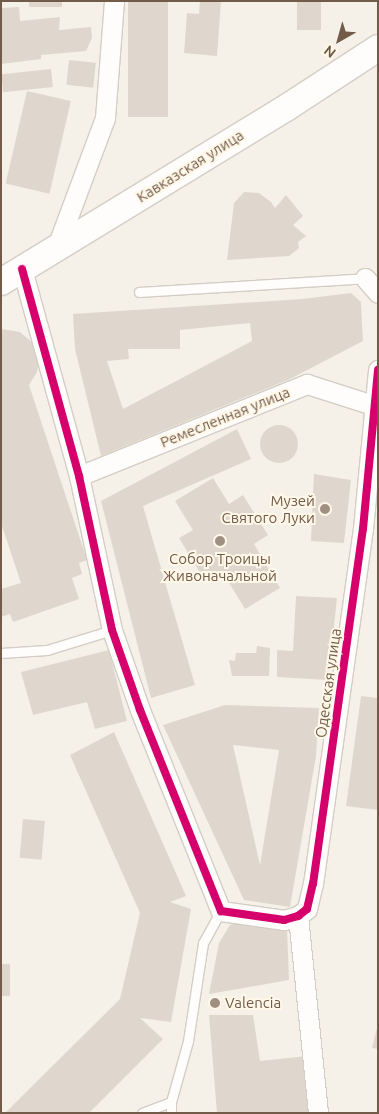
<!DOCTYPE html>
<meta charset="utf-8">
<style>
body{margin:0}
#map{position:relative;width:379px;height:1114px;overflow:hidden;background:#f5f1e8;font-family:Ubuntu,sans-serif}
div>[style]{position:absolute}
.building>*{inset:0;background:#dfd7cd;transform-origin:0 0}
.round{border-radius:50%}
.roads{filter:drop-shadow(1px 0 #d4cdc5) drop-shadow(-1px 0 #d4cdc5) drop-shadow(0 1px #d4cdc5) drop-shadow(0 -1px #d4cdc5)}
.lane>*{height:9px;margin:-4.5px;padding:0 4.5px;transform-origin:4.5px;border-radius:4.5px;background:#fefdfc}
.street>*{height:19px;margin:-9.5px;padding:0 9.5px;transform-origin:9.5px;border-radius:9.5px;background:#fefdfc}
.secondary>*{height:26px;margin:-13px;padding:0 13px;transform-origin:13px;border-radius:13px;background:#fefdfc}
.cycleway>*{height:8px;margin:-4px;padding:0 4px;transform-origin:4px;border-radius:4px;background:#d6006c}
.dots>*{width:14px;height:14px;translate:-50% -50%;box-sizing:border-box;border:2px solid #fff7e7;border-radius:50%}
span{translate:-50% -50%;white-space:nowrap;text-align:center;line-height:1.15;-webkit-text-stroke:4px #fff7e7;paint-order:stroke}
.street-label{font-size:15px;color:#725b49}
.poi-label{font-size:15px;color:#725b49}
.right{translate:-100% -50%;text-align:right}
.left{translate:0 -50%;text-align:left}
.frame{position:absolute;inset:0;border:2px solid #725b49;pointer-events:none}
.north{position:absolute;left:314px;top:15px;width:50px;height:50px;-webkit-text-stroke:4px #fff7e7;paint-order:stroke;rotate:218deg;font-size:14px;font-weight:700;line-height:20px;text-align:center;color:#725b49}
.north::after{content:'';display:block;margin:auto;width:18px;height:22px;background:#725b49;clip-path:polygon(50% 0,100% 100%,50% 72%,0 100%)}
</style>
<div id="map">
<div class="building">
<i style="left:29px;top:1px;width:33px;height:6px"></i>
<i style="left:128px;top:1px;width:40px;height:116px"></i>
<i style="clip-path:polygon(200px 1px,221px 1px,217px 56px,184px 53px,187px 13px,199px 14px)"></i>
<i style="left:297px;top:1px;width:24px;height:29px"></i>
<i style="clip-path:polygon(19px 7px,20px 21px,60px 17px,59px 30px,91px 27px,92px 38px,86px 51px,41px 55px,41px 59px,1px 64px,1px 8px)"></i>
<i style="left:69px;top:60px;width:27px;height:25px;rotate:6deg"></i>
<i style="left:51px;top:69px;width:18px;height:50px;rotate:84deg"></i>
<i style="left:27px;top:91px;width:45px;height:95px;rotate:13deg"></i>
<i style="clip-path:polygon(244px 192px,259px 193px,271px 202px,275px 208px,286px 195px,303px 216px,293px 225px,306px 236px,298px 242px,299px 248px,289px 256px,227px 260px,234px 203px)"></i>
<i style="clip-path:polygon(evenodd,351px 293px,361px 302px,363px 341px,290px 379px,101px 456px,75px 349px,73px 314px,302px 299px,351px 293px,250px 323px,252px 341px,123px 409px,107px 361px,129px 359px,128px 349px,180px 349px,180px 330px,250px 323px)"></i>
<i style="clip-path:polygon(1px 329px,20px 332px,34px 344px,40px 357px,37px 372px,29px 385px,87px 560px,79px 563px,82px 574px,72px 578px,79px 599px,13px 622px,10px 614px,1px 617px,1px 589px,21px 583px,1px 523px)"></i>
<i class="round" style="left:260px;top:425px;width:38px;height:38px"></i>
<i style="clip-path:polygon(237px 429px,251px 459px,143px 506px,195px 685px,151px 698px,101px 501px)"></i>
<i style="clip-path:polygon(314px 474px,351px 480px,344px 543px,311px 541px)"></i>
<i style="clip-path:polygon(213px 478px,229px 504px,243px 495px,268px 535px,254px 544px,280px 588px,245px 609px,222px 571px,205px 581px,179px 538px,193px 530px,175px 501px)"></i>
<i style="clip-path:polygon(296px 596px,337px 598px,328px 680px,277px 677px,277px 650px,293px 651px)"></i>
<i style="clip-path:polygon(257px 646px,270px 648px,269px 676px,232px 676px,229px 660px,235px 661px,236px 653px,256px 653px)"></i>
<i style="clip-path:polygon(109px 650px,127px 721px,95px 729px,87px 702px,33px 715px,21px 672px)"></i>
<i style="clip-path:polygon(361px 696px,378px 698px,378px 810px,346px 806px)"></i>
<i style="clip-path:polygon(evenodd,225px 705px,319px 708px,316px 756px,290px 907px,244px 900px,163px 725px,225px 705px,233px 745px,279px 750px,260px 865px,233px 745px)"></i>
<i style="clip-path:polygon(114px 732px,186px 896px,170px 902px,191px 909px,171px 1022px,140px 1018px,163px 1039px,89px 1113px,5px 1113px,120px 999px,140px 913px,70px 755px)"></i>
<i style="left:23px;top:819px;width:22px;height:39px;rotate:5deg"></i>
<i style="clip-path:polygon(241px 922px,287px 929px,289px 980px,209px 994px,219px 943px,230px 925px)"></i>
<i style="left:1px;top:964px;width:9px;height:32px"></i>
<i style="clip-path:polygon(209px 1015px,253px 1015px,260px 1061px,307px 1056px,312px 1113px,217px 1113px)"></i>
<i style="clip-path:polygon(377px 1028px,378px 1028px,378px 1049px,372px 1048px)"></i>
</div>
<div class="roads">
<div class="lane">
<i style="left:139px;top:292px;width:226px;rotate:-3.5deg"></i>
<i style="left:1px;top:653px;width:46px;rotate:-3.7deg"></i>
<i style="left:47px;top:650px;width:68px;rotate:-17.1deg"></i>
<i style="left:142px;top:1113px;width:31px;rotate:-21deg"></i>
<i style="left:171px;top:1113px;width:11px;rotate:-90deg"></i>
<i style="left:171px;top:1102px;width:63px;rotate:-74.4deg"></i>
<i style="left:188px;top:1041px;width:99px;rotate:-81.3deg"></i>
<i style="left:203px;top:943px;width:37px;rotate:-61deg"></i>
</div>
<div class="street">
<i style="left:56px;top:249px;width:140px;rotate:-69.5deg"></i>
<i style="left:105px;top:118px;width:117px;rotate:-85.6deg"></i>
<i style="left:22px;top:269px;width:215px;rotate:74.6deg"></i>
<i style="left:79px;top:476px;width:157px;rotate:77.9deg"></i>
<i style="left:112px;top:630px;width:85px;rotate:70.7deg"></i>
<i style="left:140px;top:710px;width:217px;rotate:68.1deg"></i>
<i style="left:221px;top:911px;width:64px;rotate:8.1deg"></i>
<i style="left:284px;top:920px;width:15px;rotate:-16deg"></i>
<i style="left:298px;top:916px;width:11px;rotate:-38deg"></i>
<i style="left:307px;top:909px;width:26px;rotate:-77deg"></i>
<i style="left:313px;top:884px;width:359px;rotate:-82deg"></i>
<i style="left:363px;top:529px;width:160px;rotate:-84.6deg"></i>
<i style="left:365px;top:278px;width:20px;rotate:49deg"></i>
<i style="left:79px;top:476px;width:246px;rotate:-22deg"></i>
<i style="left:307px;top:384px;width:69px;rotate:17.7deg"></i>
<i style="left:298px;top:916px;width:198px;rotate:84.2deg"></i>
</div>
<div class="secondary">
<i style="left:1px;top:282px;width:334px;rotate:-31.4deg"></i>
<i style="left:286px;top:108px;width:110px;rotate:-33.1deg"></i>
</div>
</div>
<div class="cycleway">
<i style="left:22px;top:269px;width:215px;rotate:74.6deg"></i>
<i style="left:79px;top:476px;width:157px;rotate:77.9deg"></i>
<i style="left:112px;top:630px;width:85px;rotate:70.7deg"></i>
<i style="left:140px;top:710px;width:217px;rotate:68.1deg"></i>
<i style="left:221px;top:911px;width:64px;rotate:8.1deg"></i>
<i style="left:284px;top:920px;width:15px;rotate:-16deg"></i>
<i style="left:298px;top:916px;width:11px;rotate:-38deg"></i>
<i style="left:307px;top:909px;width:26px;rotate:-77deg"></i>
<i style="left:313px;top:884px;width:359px;rotate:-82deg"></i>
<i style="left:363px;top:529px;width:160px;rotate:-84.6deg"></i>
</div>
<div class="dots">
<i style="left:325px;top:509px;background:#a09081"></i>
<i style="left:220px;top:541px;background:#a09081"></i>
<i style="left:215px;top:1003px;background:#a09081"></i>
</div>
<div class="street-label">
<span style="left:190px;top:166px;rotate:-32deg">Кавказская улица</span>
<span style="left:225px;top:417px;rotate:-22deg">Ремесленная улица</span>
<span style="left:328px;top:683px;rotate:-82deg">Одесская улица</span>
</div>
<div class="poi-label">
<span class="right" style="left:315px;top:509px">Музей<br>Святого Луки</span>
<span style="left:220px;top:567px">Собор Троицы<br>Живоначальной</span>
<span class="left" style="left:225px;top:1003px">Valencia</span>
</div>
<div class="frame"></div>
<div class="north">N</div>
</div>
